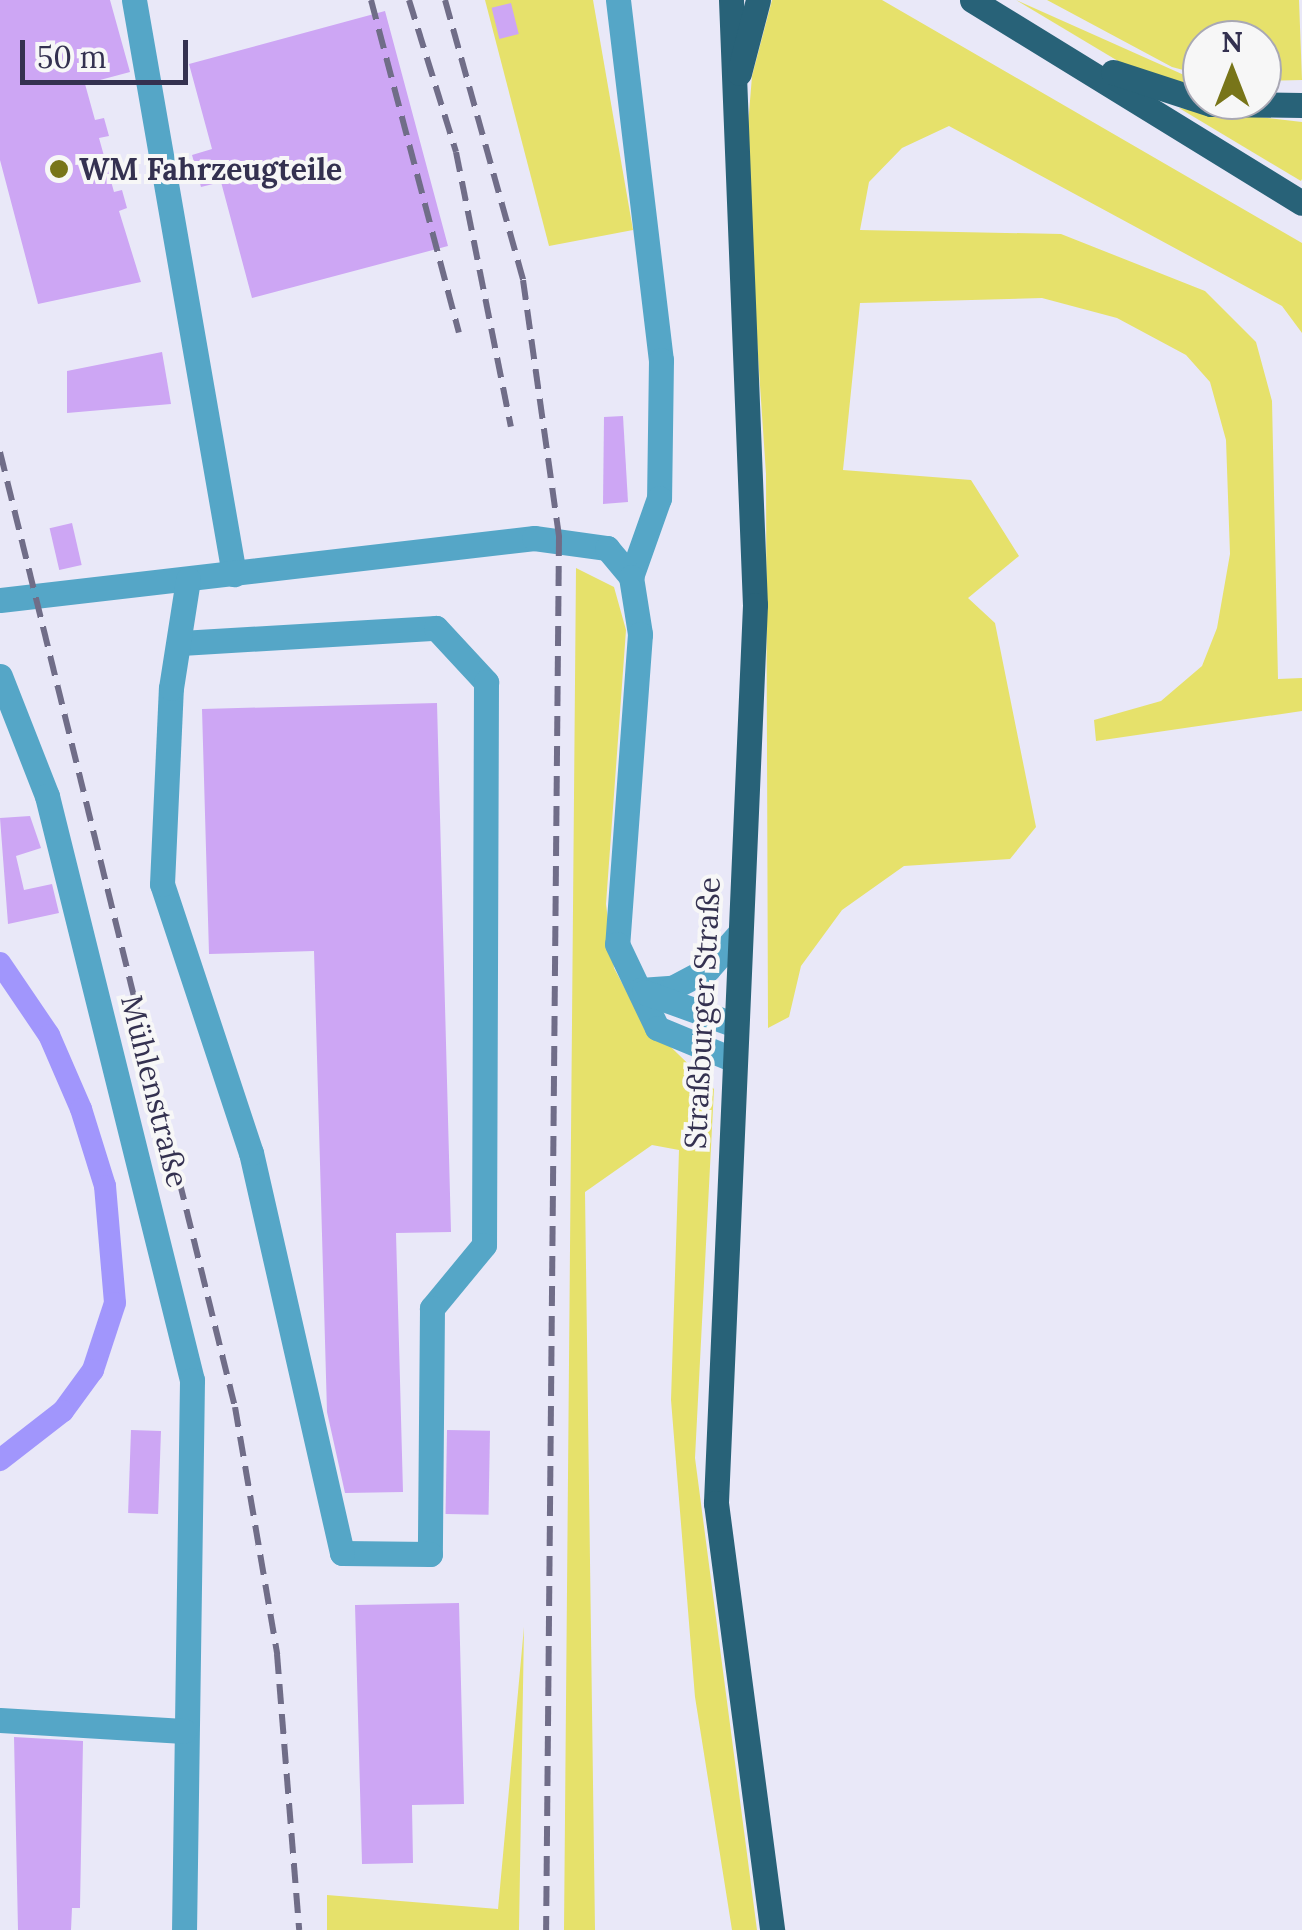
<!DOCTYPE html>
<meta charset="utf-8">
<style>
body{margin:0}
#map{position:relative;width:1302px;height:1930px;overflow:hidden;background:#e9e8f8;font-family:Lora,serif}
div>[style]{position:absolute}
.green>*{inset:0;background:#e6e16b}
.canal>*{height:22px;margin:-11px;padding:0 11px;transform-origin:11px;border-radius:11px;background:#a196fc}
.building>*{inset:0;background:#cda6f4;transform-origin:0 0}
.minor>*{height:25px;margin:-12.5px;padding:0 12.5px;transform-origin:12.5px;border-radius:12.5px;background:#55a6c7}
.major>*{height:25px;margin:-12.5px;padding:0 12.5px;transform-origin:12.5px;border-radius:12.5px;background:#286278}
.rail>*{height:6px;margin-top:-3px;transform-origin:0;background:repeating-linear-gradient(90deg,#706d88 0 20px,transparent 0 30px)}
.dots>*{width:28px;height:28px;translate:-50% -50%;box-sizing:border-box;border:5px solid #f7f7f7;border-radius:50%}
span{translate:-50% -50%;white-space:nowrap;text-align:center;line-height:1.15;-webkit-text-stroke:8px #f7f7f7;paint-order:stroke}
.poi-label{font-size:30px;color:#343150;font-weight:700}
.left{translate:0 -50%;text-align:left}
.street-label{font-size:30px;color:#343150}
.north{position:absolute;left:1182px;top:20px;width:100px;height:100px;box-sizing:border-box;background:#f7f7f7;border:2px solid #a9a8b4;border-radius:50%;rotate:0deg;font-size:28px;font-weight:700;line-height:40px;text-align:center;color:#343150}
.north::after{content:'';display:block;margin:auto;width:35px;height:45px;background:#787519;clip-path:polygon(50% 0,100% 100%,50% 72%,0 100%)}
.scale{position:absolute;left:20px;top:40px;width:168px;height:45px;box-sizing:border-box;border:5px solid #343150;border-top:0;padding-left:12px;font-size:30px;line-height:35px;white-space:nowrap;color:#343150;-webkit-text-stroke:8px #f7f7f7;paint-order:stroke}
</style>
<div id="map">
<div class="green">
<i style="clip-path:polygon(485px 0,593px 0,633px 230px,549px 246px)"></i>
<i style="clip-path:polygon(772px 0,882px 0,1302px 243px,1302px 333px,1282px 306px,949px 126px,902px 148px,869px 182px,860px 230px,1061px 234px,1205px 291px,1256px 342px,1272px 401px,1278px 679px,1302px 678px,1302px 711px,1096px 741px,1094px 720px,1161px 701px,1202px 666px,1217px 628px,1230px 554px,1226px 440px,1210px 382px,1186px 355px,1117px 318px,1042px 298px,860px 303px,843px 470px,971px 480px,1019px 556px,968px 598px,995px 623px,1036px 827px,1010px 859px,904px 866px,842px 910px,801px 966px,789px 1017px,768px 1028px,766px 474px,745px 163px,752px 76px)"></i>
<i style="clip-path:polygon(1016px 0,1202px 83px,1202px 91px,1128px 67px)"></i>
<i style="clip-path:polygon(1047px 0,1299px 0,1302px 80px,1262px 81px,1262px 40px,1202px 40px,1202px 75px,1172px 67px)"></i>
<i style="clip-path:polygon(1179px 108px,1302px 122px,1302px 179px,1301px 181px)"></i>
<i style="clip-path:polygon(576px 568px,614px 587px,626px 630px,606px 904px,614px 968px,640px 1017px,714px 1089px,695px 1458px,757px 1930px,732px 1930px,695px 1697px,671px 1400px,679px 1150px,652px 1145px,585px 1192px,595px 1930px,564px 1930px)"></i>
<i style="clip-path:polygon(524px 1627px,519px 1930px,327px 1930px,327px 1895px,498px 1909px)"></i>
</div>
<div class="canal">
<i style="left:0;top:963px;width:87px;rotate:55.8deg"></i>
<i style="left:49px;top:1035px;width:81px;rotate:66.6deg"></i>
<i style="left:81px;top:1109px;width:81px;rotate:72.7deg"></i>
<i style="left:105px;top:1186px;width:117px;rotate:85.1deg"></i>
<i style="left:115px;top:1303px;width:71px;rotate:108.2deg"></i>
<i style="left:93px;top:1370px;width:51px;rotate:126.2deg"></i>
<i style="left:63px;top:1411px;width:80px;rotate:142.1deg"></i>
</div>
<div class="building">
<i style="clip-path:polygon(0 0,110px 0,130px 72px,85px 84px,95px 120px,104px 118px,109px 136px,99px 138px,114px 192px,122px 190px,127px 208px,119px 211px,141px 282px,38px 304px,0 160px)"></i>
<i style="left:511px;top:3px;width:32px;height:20px;rotate:76deg"></i>
<i style="clip-path:polygon(385px 11px,448px 246px,252px 298px,221px 182px,201px 187px,192px 155px,212px 149px,189px 64px)"></i>
<i style="clip-path:polygon(162px 352px,171px 404px,67px 413px,67px 371px)"></i>
<i style="clip-path:polygon(623px 416px,628px 502px,603px 504px,604px 417px)"></i>
<i style="left:72px;top:523px;width:43px;height:23px;rotate:77deg"></i>
<i style="clip-path:polygon(437px 703px,451px 1232px,396px 1233px,403px 1492px,345px 1493px,327px 1412px,314px 951px,209px 954px,202px 709px)"></i>
<i style="clip-path:polygon(30px 816px,41px 848px,16px 856px,24px 890px,52px 884px,59px 913px,8px 924px,0 818px)"></i>
<i style="left:131px;top:1430px;width:30px;height:83px;rotate:2deg"></i>
<i style="left:447px;top:1430px;width:43px;height:84px;rotate:1deg"></i>
<i style="clip-path:polygon(459px 1603px,464px 1804px,412px 1805px,413px 1863px,362px 1864px,355px 1605px)"></i>
<i style="clip-path:polygon(14px 1737px,83px 1741px,80px 1908px,72px 1908px,71px 1930px,18px 1930px)"></i>
</div>
<div class="minor">
<i style="left:134px;top:0;width:583px;rotate:80.12deg"></i>
<i style="left:618px;top:0;width:363px;rotate:83.2deg"></i>
<i style="left:661px;top:360px;width:138px;rotate:90.8deg"></i>
<i style="left:659px;top:498px;width:84px;rotate:109.5deg"></i>
<i style="left:0;top:600px;width:538px;rotate:-6.62deg"></i>
<i style="left:534px;top:538px;width:74px;rotate:7.8deg"></i>
<i style="left:607px;top:548px;width:38px;rotate:50deg"></i>
<i style="left:631px;top:577px;width:58px;rotate:81deg"></i>
<i style="left:640px;top:634px;width:311px;rotate:94.2deg"></i>
<i style="left:617px;top:944px;width:93px;rotate:64.5deg"></i>
<i style="left:657px;top:1028px;width:81px;rotate:22.5deg"></i>
<i style="left:181px;top:643px;width:255px;rotate:-3.4deg"></i>
<i style="left:436px;top:628px;width:74px;rotate:47.2deg"></i>
<i style="left:486px;top:682px;width:563px;rotate:90.2deg"></i>
<i style="left:484px;top:1245px;width:82px;rotate:129.5deg"></i>
<i style="left:432px;top:1308px;width:246px;rotate:90.5deg"></i>
<i style="left:430px;top:1554px;width:88px;rotate:-179.3deg"></i>
<i style="left:342px;top:1553px;width:410px;rotate:-102.8deg"></i>
<i style="left:251px;top:1153px;width:283px;rotate:-108.3deg"></i>
<i style="left:162px;top:884px;width:196px;rotate:-87.4deg"></i>
<i style="left:171px;top:688px;width:110px;rotate:-81.1deg"></i>
<i style="left:0;top:676px;width:129px;rotate:68.6deg"></i>
<i style="left:47px;top:796px;width:602px;rotate:76.06deg"></i>
<i style="left:192px;top:1380px;width:550px;rotate:90.83deg"></i>
<i style="left:640px;top:990px;width:32px;rotate:-4deg"></i>
<i style="left:672px;top:988px;width:41px;rotate:-27.8deg"></i>
<i style="left:708px;top:969px;width:47px;rotate:-48.5deg"></i>
<i style="left:644px;top:992px;width:95px;rotate:19.8deg"></i>
<i style="left:0;top:1720px;width:184px;rotate:3.4deg"></i>
</div>
<div class="major">
<i style="left:731px;top:0;width:605px;rotate:87.73deg"></i>
<i style="left:755px;top:605px;width:899px;rotate:92.49deg"></i>
<i style="left:716px;top:1503px;width:431px;rotate:82.5deg"></i>
<i style="left:972px;top:0;width:387px;rotate:31.6deg"></i>
<i style="left:1113px;top:72px;width:103px;rotate:18.1deg"></i>
<i style="left:1211px;top:104px;width:91px;rotate:0.6deg"></i>
<i style="left:739px;top:73px;width:75px;rotate:-75.4deg"></i>
</div>
<div class="rail">
<i style="left:371px;top:0;width:344px;rotate:75.2deg"></i>
<i style="left:409px;top:0;width:159px;rotate:72.8deg"></i>
<i style="left:456px;top:152px;width:280px;rotate:78.7deg"></i>
<i style="left:445px;top:0;width:291px;rotate:74.4deg"></i>
<i style="left:523px;top:280px;width:259px;rotate:82deg"></i>
<i style="left:559px;top:536px;width:1394px;rotate:90.53deg"></i>
<i style="left:0;top:452px;width:983px;rotate:76.18deg"></i>
<i style="left:235px;top:1407px;width:251px;rotate:80.3deg"></i>
<i style="left:277px;top:1654px;width:277px;rotate:85.4deg"></i>
</div>
<div class="dots">
<i style="left:59px;top:169px;background:#787519"></i>
</div>
<div class="poi-label">
<span class="left" style="left:79px;top:169px">WM Fahrzeugteile</span>
</div>
<div class="street-label">
<span style="left:702px;top:1013px;rotate:-87deg">Straßburger Straße</span>
<span style="left:155px;top:1091px;rotate:76deg">Mühlenstraße</span>
</div>
<div class="north">N</div>
<div class="scale">50 m</div>
</div>
